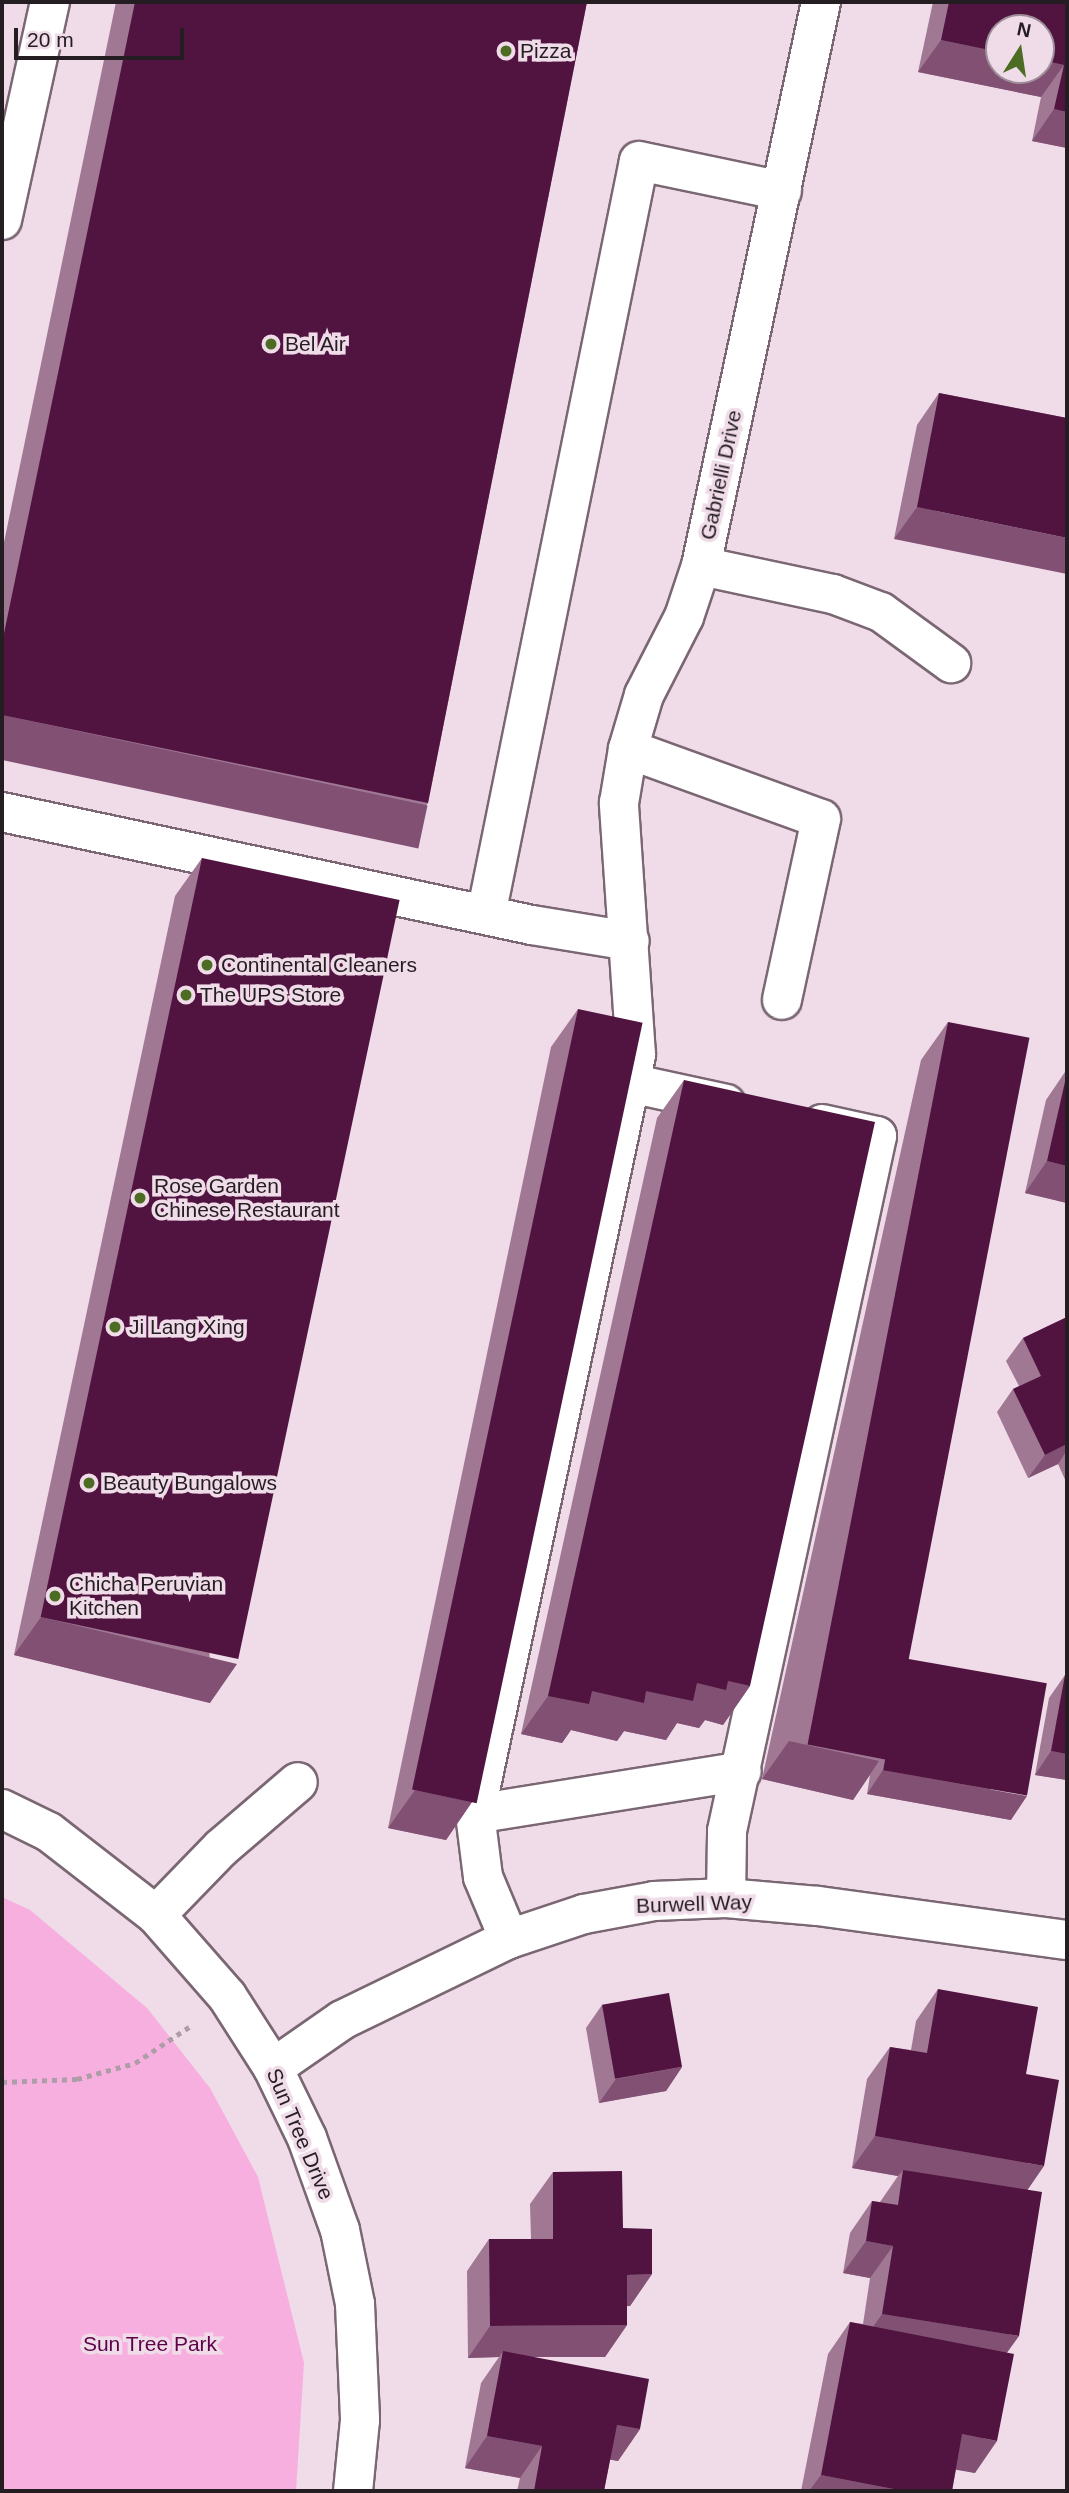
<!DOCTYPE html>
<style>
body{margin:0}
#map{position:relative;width:1069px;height:2493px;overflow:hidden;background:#f0dbe8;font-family:Helvetica,sans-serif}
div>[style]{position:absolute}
.green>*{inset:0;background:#f7afdf}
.path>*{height:4.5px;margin-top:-2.25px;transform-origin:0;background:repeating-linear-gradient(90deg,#ad9da7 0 5px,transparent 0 10px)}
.roads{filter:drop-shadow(2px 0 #7a6773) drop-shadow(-2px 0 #7a6773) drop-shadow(0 2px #7a6773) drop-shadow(0 -2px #7a6773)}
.minor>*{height:38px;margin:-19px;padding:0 19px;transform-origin:19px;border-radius:19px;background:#fff}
.wall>*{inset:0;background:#a07894}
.shaded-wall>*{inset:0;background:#815073;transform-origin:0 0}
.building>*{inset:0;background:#511441;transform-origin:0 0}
.dots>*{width:19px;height:19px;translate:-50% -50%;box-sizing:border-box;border:4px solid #f0dbe8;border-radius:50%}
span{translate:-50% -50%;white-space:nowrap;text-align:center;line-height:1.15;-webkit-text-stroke:7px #f0dbe8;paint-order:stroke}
.poi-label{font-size:21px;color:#241d22}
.left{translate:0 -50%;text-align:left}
.street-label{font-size:21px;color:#241d22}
.park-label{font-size:21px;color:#5c0348}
.frame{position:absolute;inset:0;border:4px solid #241d22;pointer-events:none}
.north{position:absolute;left:985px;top:14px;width:70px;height:70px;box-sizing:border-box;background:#f0dbe8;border:2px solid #9e8f99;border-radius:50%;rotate:12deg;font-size:19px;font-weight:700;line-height:28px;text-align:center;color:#241d22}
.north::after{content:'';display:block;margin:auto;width:24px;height:32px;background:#4c6c23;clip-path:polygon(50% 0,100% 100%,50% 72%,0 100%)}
.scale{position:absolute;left:14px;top:28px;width:170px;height:32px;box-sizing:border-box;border:4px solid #241d22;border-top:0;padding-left:9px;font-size:21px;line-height:24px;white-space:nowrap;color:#241d22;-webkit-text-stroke:5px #f0dbe8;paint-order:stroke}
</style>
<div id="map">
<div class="green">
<i style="clip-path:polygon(2px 1897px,30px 1910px,147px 2008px,210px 2088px,258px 2177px,304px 2363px,296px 2491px,2px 2491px)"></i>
</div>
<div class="path">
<i style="left:2px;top:2082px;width:75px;rotate:-2.3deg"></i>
<i style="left:77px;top:2079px;width:60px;rotate:-15.4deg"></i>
<i style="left:135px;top:2063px;width:65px;rotate:-33.7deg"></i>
</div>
<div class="roads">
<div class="minor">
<i style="left:2px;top:220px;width:223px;rotate:-77.6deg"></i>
<i style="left:701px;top:566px;width:135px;rotate:12deg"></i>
<i style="left:833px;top:594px;width:51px;rotate:20.6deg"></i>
<i style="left:881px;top:612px;width:87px;rotate:36.1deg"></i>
<i style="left:628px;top:749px;width:205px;rotate:19.9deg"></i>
<i style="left:821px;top:819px;width:185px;rotate:102.2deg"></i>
<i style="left:2px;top:812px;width:542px;rotate:12.04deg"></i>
<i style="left:532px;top:925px;width:99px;rotate:9.3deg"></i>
<i style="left:486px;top:915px;width:769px;rotate:-78.53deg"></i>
<i style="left:639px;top:161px;width:146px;rotate:11.8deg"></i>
<i style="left:630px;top:1083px;width:98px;rotate:12.3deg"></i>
<i style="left:2px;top:1809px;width:52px;rotate:26.1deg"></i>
<i style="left:49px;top:1832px;width:135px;rotate:37.8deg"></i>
<i style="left:156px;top:1915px;width:108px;rotate:48.8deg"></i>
<i style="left:227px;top:1996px;width:85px;rotate:57.4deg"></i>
<i style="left:273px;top:2068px;width:78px;rotate:64.1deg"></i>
<i style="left:307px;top:2138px;width:98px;rotate:70.3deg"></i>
<i style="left:340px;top:2230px;width:76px;rotate:78.5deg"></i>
<i style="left:355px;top:2304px;width:116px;rotate:87.5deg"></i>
<i style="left:360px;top:2420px;width:71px;rotate:95.6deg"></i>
<i style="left:475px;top:1814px;width:270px;rotate:-9.1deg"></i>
<i style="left:726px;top:1898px;width:67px;rotate:-89.1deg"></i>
<i style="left:727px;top:1831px;width:711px;rotate:-77.82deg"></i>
<i style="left:877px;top:1136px;width:56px;rotate:-167.7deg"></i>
<i style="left:156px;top:1915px;width:93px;rotate:-45.9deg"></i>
<i style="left:221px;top:1848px;width:101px;rotate:-40.6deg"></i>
<i style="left:509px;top:1939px;width:67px;rotate:-112.8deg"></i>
<i style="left:483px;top:1877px;width:64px;rotate:-97.2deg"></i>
<i style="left:475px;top:1814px;width:776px;rotate:-78.02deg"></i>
<i style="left:636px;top:1055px;width:253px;rotate:-93.9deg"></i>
<i style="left:619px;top:803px;width:55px;rotate:-80.5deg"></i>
<i style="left:628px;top:749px;width:56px;rotate:-73.5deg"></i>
<i style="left:644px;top:695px;width:88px;rotate:-62.9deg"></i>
<i style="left:684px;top:617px;width:54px;rotate:-71.6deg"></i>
<i style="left:701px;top:566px;width:577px;rotate:-77.99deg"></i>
<i style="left:273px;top:2068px;width:84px;rotate:-34.8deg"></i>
<i style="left:342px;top:2020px;width:186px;rotate:-25.9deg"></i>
<i style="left:509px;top:1939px;width:79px;rotate:-18.4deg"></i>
<i style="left:584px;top:1914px;width:71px;rotate:-10.5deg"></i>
<i style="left:654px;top:1901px;width:72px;rotate:-2.4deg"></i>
<i style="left:726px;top:1898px;width:92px;rotate:5deg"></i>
<i style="left:818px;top:1906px;width:251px;rotate:7.8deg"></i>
</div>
</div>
<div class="wall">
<i style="clip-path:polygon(116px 2px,587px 2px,428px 803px,401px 841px,2px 759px,2px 552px)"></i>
<i style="clip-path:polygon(933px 2px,1067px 2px,1067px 148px,1032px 141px,1041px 97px,918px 72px)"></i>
<i style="clip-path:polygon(939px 393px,1067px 418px,894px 539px,917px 425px)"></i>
<i style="clip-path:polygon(202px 858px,210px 1703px,14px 1655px,175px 896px)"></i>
<i style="clip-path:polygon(578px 1009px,472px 1802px,446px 1840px,388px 1828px,551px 1047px)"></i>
<i style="clip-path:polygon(948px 1022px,900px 1663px,903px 1658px,1011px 1820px,867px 1794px,870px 1775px,853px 1800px,762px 1779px,921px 1060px)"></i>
<i style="clip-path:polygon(1067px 1069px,1067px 1203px,1025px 1193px,1046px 1100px)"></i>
<i style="clip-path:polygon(684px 1080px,750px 1686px,723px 1725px,705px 1720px,699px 1728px,677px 1723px,666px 1740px,624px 1731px,617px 1741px,571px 1730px,562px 1743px,521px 1734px,657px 1118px)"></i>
<i style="clip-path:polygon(1067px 1317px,1067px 1484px,1058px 1464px,1028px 1478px,997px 1412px,1013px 1389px,1019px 1386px,1006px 1361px,1023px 1338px)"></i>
<i style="clip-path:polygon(1065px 1675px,1067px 1675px,1067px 1780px,1035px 1775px,1049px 1698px)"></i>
<i style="clip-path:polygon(938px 1989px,1026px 2074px,1028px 2190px,1007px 2353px,975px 2473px,956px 2469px,952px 2491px,801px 2491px,828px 2354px,850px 2322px,863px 2324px,870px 2278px,843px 2273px,850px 2233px,872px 2201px,880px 2202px,898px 2176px,852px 2168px,867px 2079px,890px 2047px,911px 2050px,916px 2021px)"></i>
<i style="clip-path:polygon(602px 2005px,682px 2067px,666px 2091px,599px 2103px,586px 2028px)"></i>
<i style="clip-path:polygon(553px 2172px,623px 2228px,652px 2274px,630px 2306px,627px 2306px,627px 2325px,605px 2357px,534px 2357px,640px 2429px,618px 2461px,610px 2459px,604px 2491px,517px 2491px,520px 2478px,465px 2468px,481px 2383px,499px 2357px,468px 2358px,467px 2271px,489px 2239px,531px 2239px,530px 2204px)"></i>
</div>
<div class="shaded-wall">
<i style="clip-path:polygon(941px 40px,999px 52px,999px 70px,1041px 70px,1041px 60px,1064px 65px,1041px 97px,918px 72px)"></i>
<i style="clip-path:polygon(1054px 109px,1067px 112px,1067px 148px,1032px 141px)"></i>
<i style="clip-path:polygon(917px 507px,1067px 538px,1067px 574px,894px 539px)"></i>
<i style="left:2px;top:715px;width:435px;height:44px;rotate:12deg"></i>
<i style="clip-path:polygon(1047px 1161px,1067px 1166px,1067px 1203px,1025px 1193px)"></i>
<i style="clip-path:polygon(1067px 1444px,1067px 1450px,1058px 1464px,1028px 1478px,1045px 1455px)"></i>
<i style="clip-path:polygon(41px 1617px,237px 1664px,210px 1703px,14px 1655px)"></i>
<i style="clip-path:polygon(728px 1681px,750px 1686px,723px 1725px,705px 1720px,699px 1728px,677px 1723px,666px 1740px,624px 1731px,617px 1741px,571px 1730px,562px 1743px,521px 1734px,548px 1696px,592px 1691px,646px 1691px,697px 1683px)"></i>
<i style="clip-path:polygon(789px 1741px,879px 1761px,853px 1800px,762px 1779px)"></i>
<i style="clip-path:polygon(1051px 1751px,1067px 1754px,1067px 1780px,1035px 1775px)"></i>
<i style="clip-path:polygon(883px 1770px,1027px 1796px,1011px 1820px,867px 1794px)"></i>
<i style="clip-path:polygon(415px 1790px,472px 1802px,446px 1840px,388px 1828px)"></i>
<i style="clip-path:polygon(682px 2067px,666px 2091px,599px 2103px,616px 2079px)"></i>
<i style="clip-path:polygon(875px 2136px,1044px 2166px,1022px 2198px,903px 2170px,898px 2176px,852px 2168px)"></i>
<i style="clip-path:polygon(866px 2241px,893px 2246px,870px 2278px,843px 2273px)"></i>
<i style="clip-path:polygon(652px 2274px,630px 2306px,605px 2307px,627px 2275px)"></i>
<i style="clip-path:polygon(882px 2314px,1019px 2336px,996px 2368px,860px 2346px)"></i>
<i style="clip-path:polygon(627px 2325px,605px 2357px,502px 2357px,503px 2351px,499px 2357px,468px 2358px,490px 2326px)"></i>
<i style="clip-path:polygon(617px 2425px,640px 2429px,618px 2461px,594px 2457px)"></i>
<i style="clip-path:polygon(962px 2434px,997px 2441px,975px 2473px,940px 2467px)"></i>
<i style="clip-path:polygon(487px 2436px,542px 2446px,520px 2478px,465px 2468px)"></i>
<i style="clip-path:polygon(821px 2475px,904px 2491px,809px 2491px)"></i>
</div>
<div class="building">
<i style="clip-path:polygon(135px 2px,587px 2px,428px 803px,2px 715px,2px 643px)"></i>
<i style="clip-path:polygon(949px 2px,1067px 2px,1067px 112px,1054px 109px,1064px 65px,1041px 60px,1041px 28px,999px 28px,999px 52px,941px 40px)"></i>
<i style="clip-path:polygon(939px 393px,1067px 418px,1067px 538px,917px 507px)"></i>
<i style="left:202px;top:858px;width:202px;height:776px;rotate:12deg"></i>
<i style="left:578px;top:1009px;width:66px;height:798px;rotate:12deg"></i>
<i style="left:948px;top:1022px;width:83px;height:736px;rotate:11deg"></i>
<i style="clip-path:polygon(1067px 1073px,1067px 1166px,1047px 1161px)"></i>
<i style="clip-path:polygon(684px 1080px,875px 1122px,750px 1686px,728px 1681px,726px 1690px,697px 1683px,693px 1701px,646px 1691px,644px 1703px,592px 1691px,589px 1704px,548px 1696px)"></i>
<i style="clip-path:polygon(1067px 1317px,1067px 1444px,1045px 1455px,1013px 1389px,1041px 1376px,1023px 1338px)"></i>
<i style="left:903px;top:1658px;width:146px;height:114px;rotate:10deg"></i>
<i style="clip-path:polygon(1065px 1675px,1067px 1675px,1067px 1754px,1051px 1751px)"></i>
<i style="clip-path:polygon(938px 1989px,1038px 2007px,1026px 2074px,1059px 2080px,1044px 2166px,875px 2136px,890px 2047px,927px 2053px)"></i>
<i style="left:669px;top:1993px;width:75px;height:68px;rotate:80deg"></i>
<i style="clip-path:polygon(903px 2170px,1042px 2192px,1019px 2336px,882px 2314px,893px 2246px,866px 2241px,872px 2201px,898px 2205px)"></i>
<i style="clip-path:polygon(622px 2171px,623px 2228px,652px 2229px,652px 2274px,627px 2275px,627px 2325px,490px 2326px,489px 2239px,553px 2239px,553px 2172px)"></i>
<i style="clip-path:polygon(850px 2322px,1014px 2354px,997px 2441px,962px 2434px,952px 2491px,904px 2491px,821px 2475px)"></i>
<i style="clip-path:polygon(503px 2351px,649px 2379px,640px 2429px,617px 2425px,604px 2491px,534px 2491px,542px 2446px,487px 2436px)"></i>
</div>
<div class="dots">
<i style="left:506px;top:51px;background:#4c6c23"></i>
<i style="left:271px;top:344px;background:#4c6c23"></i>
<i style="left:207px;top:965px;background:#4c6c23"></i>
<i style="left:186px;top:995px;background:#4c6c23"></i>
<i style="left:140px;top:1198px;background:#4c6c23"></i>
<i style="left:115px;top:1327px;background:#4c6c23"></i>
<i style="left:89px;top:1483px;background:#4c6c23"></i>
<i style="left:55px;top:1596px;background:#4c6c23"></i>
</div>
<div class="poi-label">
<span class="left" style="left:520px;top:51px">Pizza</span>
<span class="left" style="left:285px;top:344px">Bel Air</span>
<span class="left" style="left:221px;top:965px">Continental Cleaners</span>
<span class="left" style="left:200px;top:995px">The UPS Store</span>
<span class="left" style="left:154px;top:1198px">Rose Garden<br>Chinese Restaurant</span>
<span class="left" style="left:129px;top:1327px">Ji Lang Xing</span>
<span class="left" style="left:103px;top:1483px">Beauty Bungalows</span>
<span class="left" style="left:69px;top:1596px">Chicha Peruvian<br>Kitchen</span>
</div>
<div class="street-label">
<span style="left:721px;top:475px;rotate:-78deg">Gabrielli Drive</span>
<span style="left:694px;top:1904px;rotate:-2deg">Burwell Way</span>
<span style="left:300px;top:2134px;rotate:67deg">Sun Tree Drive</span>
</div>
<div class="park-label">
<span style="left:150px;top:2344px">Sun Tree Park</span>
</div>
<div class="frame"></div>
<div class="north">N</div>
<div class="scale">20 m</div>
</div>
